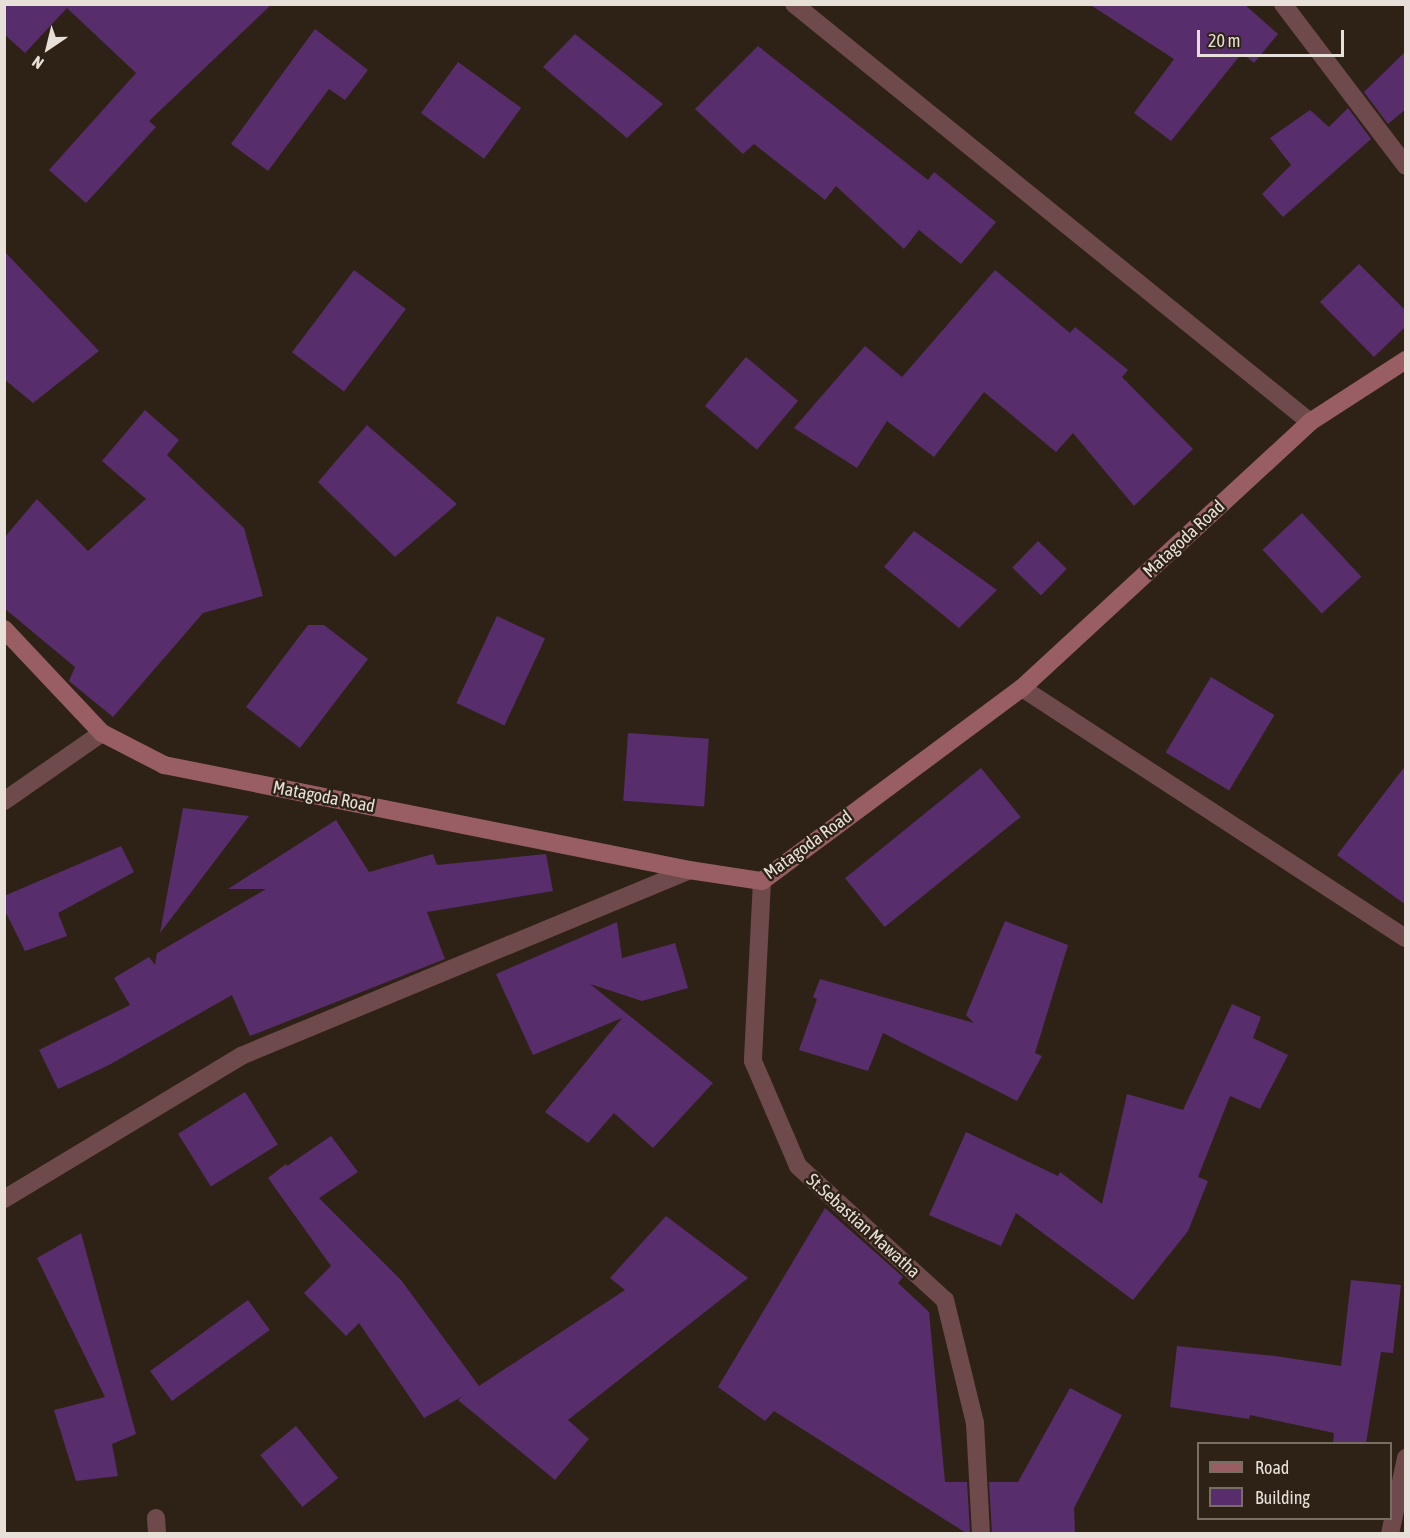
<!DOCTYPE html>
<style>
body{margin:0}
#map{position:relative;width:1410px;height:1538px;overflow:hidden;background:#2e2217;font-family:"Asap Condensed",sans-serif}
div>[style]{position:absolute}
.building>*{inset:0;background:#582d6b;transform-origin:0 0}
.lane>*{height:18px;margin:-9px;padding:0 9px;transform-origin:9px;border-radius:9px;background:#6f4a4d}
.street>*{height:18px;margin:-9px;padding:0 9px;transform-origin:9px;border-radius:9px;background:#6f4a4d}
.secondary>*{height:18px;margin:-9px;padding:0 9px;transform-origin:9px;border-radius:9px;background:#985e64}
span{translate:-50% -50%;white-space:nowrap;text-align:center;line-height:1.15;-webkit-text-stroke:5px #2e2217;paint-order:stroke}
.street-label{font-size:18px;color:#e7e0d8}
.frame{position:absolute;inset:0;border:6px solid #e7e0d8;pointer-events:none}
.legend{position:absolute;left:1197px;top:1442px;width:195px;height:78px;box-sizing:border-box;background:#2e2217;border:2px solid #786e64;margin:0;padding:8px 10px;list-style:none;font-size:18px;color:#e7e0d8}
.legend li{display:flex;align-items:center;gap:12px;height:30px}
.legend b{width:30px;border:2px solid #786e64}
.north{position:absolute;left:18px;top:18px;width:60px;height:60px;-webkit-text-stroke:4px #2e2217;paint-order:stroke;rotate:215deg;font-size:16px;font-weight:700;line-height:24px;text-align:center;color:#e7e0d8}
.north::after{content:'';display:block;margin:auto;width:21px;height:27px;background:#e7e0d8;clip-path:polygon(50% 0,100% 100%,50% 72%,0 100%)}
.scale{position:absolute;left:1197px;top:30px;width:147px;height:27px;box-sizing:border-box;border:3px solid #e7e0d8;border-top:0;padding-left:8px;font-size:18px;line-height:21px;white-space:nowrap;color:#e7e0d8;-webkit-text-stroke:4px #2e2217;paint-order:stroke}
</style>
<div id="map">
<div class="building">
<i style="clip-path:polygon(4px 4px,272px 4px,149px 121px,156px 127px,86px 203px,49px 170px,136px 73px,67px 8px,25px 53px,4px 34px)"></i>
<i style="clip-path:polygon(1089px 4px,1244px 4px,1278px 34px,1254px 63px,1242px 53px,1171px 141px,1134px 113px,1174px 59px)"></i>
<i style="clip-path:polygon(315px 29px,368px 70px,345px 100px,329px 89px,268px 171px,231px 144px)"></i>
<i style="clip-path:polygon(575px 34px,663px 104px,627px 138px,543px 67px)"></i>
<i style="clip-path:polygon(758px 46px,928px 180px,934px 172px,996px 222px,961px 264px,919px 230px,904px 249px,836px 186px,825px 200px,754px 144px,743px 154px,695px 109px)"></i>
<i style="clip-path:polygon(1406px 51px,1406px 109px,1388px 124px,1364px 92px)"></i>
<i style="left:458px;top:62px;width:78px;height:63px;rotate:36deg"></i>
<i style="clip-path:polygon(1348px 108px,1371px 139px,1283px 217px,1262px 194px,1291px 165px,1270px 138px,1310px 110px,1329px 127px)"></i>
<i style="clip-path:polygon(4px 251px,99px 351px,33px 403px,4px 379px)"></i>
<i style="clip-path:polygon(1359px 264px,1406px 311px,1406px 326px,1374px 357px,1320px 302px)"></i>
<i style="left:354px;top:270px;width:65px;height:103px;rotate:37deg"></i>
<i style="clip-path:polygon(995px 270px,1070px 333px,1075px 327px,1128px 370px,1122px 377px,1193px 449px,1134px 506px,1073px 433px,1056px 452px,984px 392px,934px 457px,887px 421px,857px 468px,794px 428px,865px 346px,902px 377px)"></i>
<i style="left:746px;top:357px;width:68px;height:64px;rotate:40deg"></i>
<i style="clip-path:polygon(145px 410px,179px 440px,167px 455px,244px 528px,263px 596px,203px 613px,113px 717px,69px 681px,75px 667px,4px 608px,4px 538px,37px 499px,88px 551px,146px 499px,102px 461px)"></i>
<i style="clip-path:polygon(367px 425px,457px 504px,395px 557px,318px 482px)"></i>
<i style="left:1302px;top:513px;width:87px;height:54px;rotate:47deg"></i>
<i style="clip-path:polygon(914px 531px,997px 590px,959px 628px,884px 567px)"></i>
<i style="left:1038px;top:541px;width:40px;height:37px;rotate:44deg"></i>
<i style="left:497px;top:616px;width:53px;height:96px;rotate:25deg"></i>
<i style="clip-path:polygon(308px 625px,324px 625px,368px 659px,300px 748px,246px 707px)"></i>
<i style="left:1211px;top:677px;width:74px;height:88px;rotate:31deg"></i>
<i style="left:628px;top:733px;width:81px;height:68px;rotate:4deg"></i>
<i style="clip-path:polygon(1406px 765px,1406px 905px,1337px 855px)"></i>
<i style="left:981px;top:768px;width:63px;height:175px;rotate:51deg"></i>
<i style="clip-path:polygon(183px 808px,249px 816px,160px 933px)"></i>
<i style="clip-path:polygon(336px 820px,369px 872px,433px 854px,437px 865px,546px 854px,553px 891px,427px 912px,445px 959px,250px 1036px,232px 995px,109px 1065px,58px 1089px,39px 1050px,130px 1005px,114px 978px,149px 957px,155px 965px,157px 953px,266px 889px,228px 889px)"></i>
<i style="clip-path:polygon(121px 846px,134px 872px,58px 913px,67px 936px,25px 951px,4px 909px,4px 896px)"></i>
<i style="clip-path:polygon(1005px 921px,1068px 945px,1035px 1053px,1042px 1056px,1017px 1101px,883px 1033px,868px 1071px,799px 1050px,817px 999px,813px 997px,820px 979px,974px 1023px,966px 1015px)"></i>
<i style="clip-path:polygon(617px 922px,622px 958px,675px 943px,688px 988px,642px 1001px,590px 984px,713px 1083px,653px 1148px,614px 1113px,588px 1143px,545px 1112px,622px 1018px,533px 1055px,496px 974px)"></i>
<i style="clip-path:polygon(1232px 1004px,1261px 1017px,1253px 1038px,1288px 1055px,1260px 1109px,1230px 1096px,1198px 1177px,1208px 1181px,1188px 1231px,1133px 1300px,1016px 1213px,1001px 1246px,929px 1215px,966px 1132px,1058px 1176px,1060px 1172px,1102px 1204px,1127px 1094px,1183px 1110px)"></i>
<i style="left:245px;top:1092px;width:62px;height:79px;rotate:58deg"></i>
<i style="clip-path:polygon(331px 1136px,358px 1172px,319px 1198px,401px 1280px,479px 1386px,625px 1290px,610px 1278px,666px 1216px,748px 1278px,568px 1420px,589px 1439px,555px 1480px,458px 1400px,465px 1395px,424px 1418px,359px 1323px,346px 1336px,304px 1293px,331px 1266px,268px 1178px,286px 1164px,287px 1166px)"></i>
<i style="clip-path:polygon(825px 1208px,903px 1277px,898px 1283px,929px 1312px,945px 1482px,967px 1482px,970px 1533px,966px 1533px,774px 1411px,765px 1421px,718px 1387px)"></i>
<i style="clip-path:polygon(81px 1233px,136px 1434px,112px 1444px,118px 1476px,76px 1481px,54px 1410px,105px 1397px,37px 1258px)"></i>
<i style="clip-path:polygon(1351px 1280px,1401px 1285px,1393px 1353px,1381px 1352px,1366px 1443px,1333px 1443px,1334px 1433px,1250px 1415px,1249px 1419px,1170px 1407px,1177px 1346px,1275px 1356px,1341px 1366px)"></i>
<i style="left:248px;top:1300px;width:37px;height:121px;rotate:54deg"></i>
<i style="clip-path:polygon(1070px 1388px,1122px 1415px,1074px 1508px,1075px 1533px,992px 1533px,989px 1482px,1018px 1482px)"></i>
<i style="left:296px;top:1426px;width:67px;height:46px;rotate:51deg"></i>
</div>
<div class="lane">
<i style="left:4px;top:1199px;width:277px;rotate:-31.1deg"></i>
<i style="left:241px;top:1056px;width:485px;rotate:-22.5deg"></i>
</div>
<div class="street">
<i style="left:794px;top:4px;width:664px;rotate:39.01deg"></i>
<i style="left:1283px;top:4px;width:203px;rotate:52.8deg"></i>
<i style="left:1022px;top:688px;width:458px;rotate:33.1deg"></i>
<i style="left:4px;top:801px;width:119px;rotate:-34.8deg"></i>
<i style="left:762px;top:881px;width:180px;rotate:92.9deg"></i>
<i style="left:753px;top:1061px;width:114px;rotate:66.8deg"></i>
<i style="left:798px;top:1166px;width:199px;rotate:42.4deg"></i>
<i style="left:945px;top:1300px;width:127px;rotate:76.3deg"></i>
<i style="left:975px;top:1423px;width:111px;rotate:86.9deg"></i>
<i style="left:156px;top:1518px;width:16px;rotate:86deg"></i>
<i style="left:1390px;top:1534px;width:78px;rotate:-78.1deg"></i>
</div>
<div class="secondary">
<i style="left:4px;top:629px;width:143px;rotate:46.7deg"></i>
<i style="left:102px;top:733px;width:70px;rotate:27.3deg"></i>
<i style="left:164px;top:765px;width:535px;rotate:11.31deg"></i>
<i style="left:689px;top:870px;width:74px;rotate:8.6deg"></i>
<i style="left:762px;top:881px;width:324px;rotate:-36.6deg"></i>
<i style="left:1022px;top:688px;width:392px;rotate:-42.7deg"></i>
<i style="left:1310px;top:422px;width:114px;rotate:-32.9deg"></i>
</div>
<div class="street-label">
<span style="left:1184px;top:539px;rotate:-43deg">Matagoda Road</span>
<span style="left:324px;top:797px;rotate:11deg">Matagoda Road</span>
<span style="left:808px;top:845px;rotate:-36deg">Matagoda Road</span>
<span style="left:863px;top:1226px;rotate:42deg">St.Sebastian Mawatha</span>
</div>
<div class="frame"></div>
<ul class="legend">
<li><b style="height:8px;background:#985e64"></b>Road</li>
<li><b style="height:16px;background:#582d6b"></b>Building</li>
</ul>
<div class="north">N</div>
<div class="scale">20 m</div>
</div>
